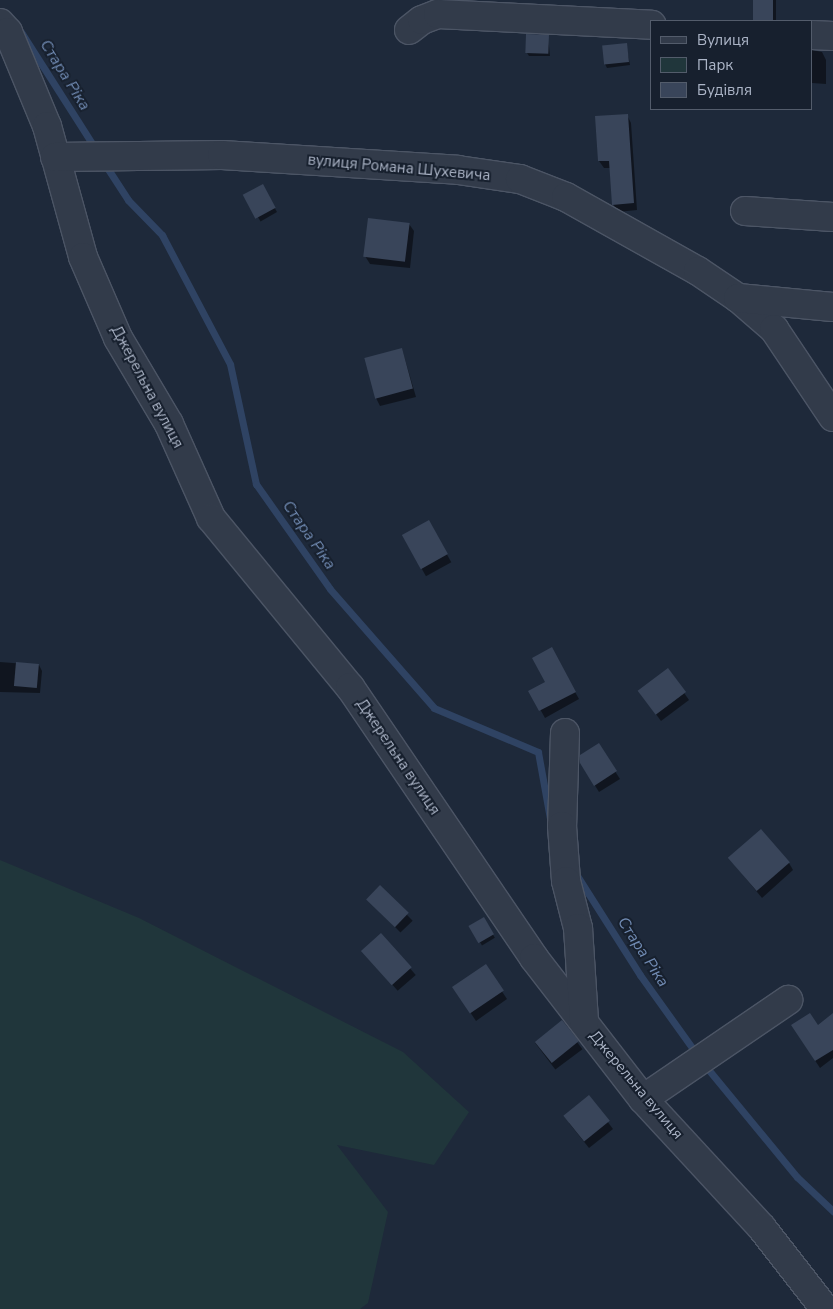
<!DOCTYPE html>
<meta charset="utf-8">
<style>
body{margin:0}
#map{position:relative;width:833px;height:1309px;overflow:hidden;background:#1e293a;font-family:"Nunito Sans",sans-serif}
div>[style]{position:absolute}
.green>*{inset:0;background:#20363b}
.shadow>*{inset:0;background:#0007;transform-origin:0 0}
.stream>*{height:7px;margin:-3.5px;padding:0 3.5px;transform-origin:3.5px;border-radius:3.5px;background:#2f4363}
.building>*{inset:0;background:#39455a;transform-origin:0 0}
.roads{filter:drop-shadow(1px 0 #4c5565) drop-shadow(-1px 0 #4c5565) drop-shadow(0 1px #4c5565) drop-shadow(0 -1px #4c5565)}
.minor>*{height:28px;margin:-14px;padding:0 14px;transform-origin:14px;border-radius:14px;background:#323b4a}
span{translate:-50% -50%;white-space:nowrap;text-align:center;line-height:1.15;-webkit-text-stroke:4px #17202e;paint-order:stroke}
.street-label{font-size:15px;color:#acb5c7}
.water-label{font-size:16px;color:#708ab2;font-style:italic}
.legend{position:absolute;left:650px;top:20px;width:162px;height:90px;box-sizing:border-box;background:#17202e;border:1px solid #535c6b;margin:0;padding:6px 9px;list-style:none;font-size:15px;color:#acb5c7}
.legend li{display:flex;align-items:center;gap:10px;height:25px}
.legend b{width:25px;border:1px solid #535c6b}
</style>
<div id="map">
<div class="green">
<i style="clip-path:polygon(0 860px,139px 918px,403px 1052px,469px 1112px,434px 1165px,337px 1145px,388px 1212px,368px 1303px,360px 1309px,0 1309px)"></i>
</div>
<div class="shadow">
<i style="left:754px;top:0;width:22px;height:21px"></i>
<i style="clip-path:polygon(548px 37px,550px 56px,529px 56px,527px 53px)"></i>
<i style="clip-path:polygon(626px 44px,630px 65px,607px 68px,605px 64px)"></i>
<i style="clip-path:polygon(812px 50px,822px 52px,826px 60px,826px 84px,812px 83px)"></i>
<i style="clip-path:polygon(627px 115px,631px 123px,637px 210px,618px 212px,613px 204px,610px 168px,604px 168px,599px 161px)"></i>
<i style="left:262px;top:186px;width:30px;height:19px;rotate:60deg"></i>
<i style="clip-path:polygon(409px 224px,414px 231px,410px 268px,370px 264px,365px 256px)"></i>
<i style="clip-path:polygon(402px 349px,416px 397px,380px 406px,376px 398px)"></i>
<i style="left:429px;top:522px;width:46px;height:29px;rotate:61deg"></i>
<i style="clip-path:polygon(551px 649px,579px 699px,545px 718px,530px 691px,546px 683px)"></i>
<i style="clip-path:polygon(0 662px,39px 665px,42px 671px,40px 693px,0 692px)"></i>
<i style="clip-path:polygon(668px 670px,689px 700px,661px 721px,644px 698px)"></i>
<i style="clip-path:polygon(598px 745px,620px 779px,599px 792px,586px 771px)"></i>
<i style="clip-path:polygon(729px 858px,789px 863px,793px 870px,762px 898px)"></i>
<i style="left:380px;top:887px;width:47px;height:17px;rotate:46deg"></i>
<i style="left:483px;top:918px;width:23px;height:15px;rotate:59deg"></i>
<i style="left:381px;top:935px;width:53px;height:24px;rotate:49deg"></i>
<i style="clip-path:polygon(485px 966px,507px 999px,476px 1021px,458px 994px)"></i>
<i style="clip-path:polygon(833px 1015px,833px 1058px,820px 1068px,797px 1033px,818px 1026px)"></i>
<i style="left:562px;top:1022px;width:34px;height:34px;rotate:53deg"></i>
<i style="clip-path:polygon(589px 1097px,613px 1129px,589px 1148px,569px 1123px)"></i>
</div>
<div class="stream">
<i style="left:21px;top:32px;width:138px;rotate:57.5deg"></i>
<i style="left:108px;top:169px;width:37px;rotate:57deg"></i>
<i style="left:128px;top:200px;width:49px;rotate:45.8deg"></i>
<i style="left:162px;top:235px;width:146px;rotate:62.2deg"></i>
<i style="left:230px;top:364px;width:123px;rotate:77.8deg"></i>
<i style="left:256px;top:484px;width:128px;rotate:54.8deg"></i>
<i style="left:330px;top:589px;width:158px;rotate:48.8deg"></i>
<i style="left:434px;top:708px;width:113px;rotate:22.9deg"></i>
<i style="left:538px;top:752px;width:68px;rotate:79.8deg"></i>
<i style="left:576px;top:874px;width:120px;rotate:57.6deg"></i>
<i style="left:640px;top:975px;width:100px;rotate:54.4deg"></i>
<i style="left:703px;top:1063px;width:148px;rotate:50.5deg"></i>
<i style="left:797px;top:1177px;width:50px;rotate:43.4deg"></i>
</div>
<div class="building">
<i style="left:753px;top:0;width:20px;height:20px"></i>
<i style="left:526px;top:34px;width:23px;height:19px;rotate:2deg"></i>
<i style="left:627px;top:43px;width:19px;height:25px;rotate:84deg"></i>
<i style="clip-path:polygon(628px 114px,634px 203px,612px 205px,609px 161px,598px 161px,595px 116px)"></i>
<i style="left:263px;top:184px;width:27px;height:23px;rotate:62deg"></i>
<i style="left:368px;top:218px;width:42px;height:39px;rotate:7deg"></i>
<i style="left:402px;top:348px;width:42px;height:39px;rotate:75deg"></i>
<i style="left:429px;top:520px;width:39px;height:31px;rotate:61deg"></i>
<i style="clip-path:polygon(552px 647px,576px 692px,539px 711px,528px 691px,545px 682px,532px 658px)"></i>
<i style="left:16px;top:662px;width:23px;height:24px;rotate:5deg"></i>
<i style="left:668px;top:668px;width:30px;height:38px;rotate:53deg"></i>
<i style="clip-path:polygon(599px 743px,617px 771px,594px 786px,580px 763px,580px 755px)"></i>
<i style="left:761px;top:829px;width:44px;height:44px;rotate:49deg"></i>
<i style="left:380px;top:885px;width:40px;height:20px;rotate:44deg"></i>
<i style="left:484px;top:917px;width:20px;height:18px;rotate:60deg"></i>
<i style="left:381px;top:933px;width:46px;height:27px;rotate:48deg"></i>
<i style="left:486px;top:964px;width:32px;height:41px;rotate:56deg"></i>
<i style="clip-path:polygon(810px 1013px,818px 1025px,833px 1013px,833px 1050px,815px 1061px,791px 1025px)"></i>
<i style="left:562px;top:1020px;width:27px;height:35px;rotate:51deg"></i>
<i style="left:589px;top:1095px;width:33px;height:33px;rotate:51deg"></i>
</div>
<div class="roads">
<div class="minor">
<i style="left:0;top:23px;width:12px;rotate:48deg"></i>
<i style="left:8px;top:32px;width:102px;rotate:67.5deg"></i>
<i style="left:47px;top:126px;width:136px;rotate:74.6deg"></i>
<i style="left:83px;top:257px;width:88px;rotate:66.6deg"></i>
<i style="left:118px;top:338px;width:100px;rotate:59.3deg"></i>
<i style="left:169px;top:424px;width:103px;rotate:65.9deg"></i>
<i style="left:211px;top:518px;width:219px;rotate:50.6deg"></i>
<i style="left:350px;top:687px;width:328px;rotate:55.8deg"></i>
<i style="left:534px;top:958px;width:178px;rotate:52.3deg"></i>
<i style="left:643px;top:1099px;width:176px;rotate:47.3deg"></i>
<i style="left:762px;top:1228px;width:103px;rotate:52.1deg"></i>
<i style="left:409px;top:30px;width:16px;rotate:-38deg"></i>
<i style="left:422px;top:20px;width:17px;rotate:-21deg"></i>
<i style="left:438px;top:14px;width:214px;rotate:2.9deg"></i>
<i style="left:812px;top:35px;width:21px;rotate:3deg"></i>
<i style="left:55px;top:157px;width:167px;rotate:-0.7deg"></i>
<i style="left:222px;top:155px;width:236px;rotate:3.6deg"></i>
<i style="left:458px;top:170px;width:63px;rotate:8.3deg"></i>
<i style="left:520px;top:179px;width:49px;rotate:21.4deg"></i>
<i style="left:566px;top:197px;width:151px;rotate:29.3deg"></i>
<i style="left:698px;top:271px;width:48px;rotate:34deg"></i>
<i style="left:738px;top:298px;width:48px;rotate:40.7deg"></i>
<i style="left:774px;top:329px;width:106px;rotate:56.2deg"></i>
<i style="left:745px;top:211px;width:88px;rotate:3.9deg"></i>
<i style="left:738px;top:298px;width:95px;rotate:5.4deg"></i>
<i style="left:565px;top:733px;width:93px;rotate:91.8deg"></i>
<i style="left:562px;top:826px;width:55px;rotate:85.8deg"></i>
<i style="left:566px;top:881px;width:49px;rotate:75.7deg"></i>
<i style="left:578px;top:928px;width:94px;rotate:86.3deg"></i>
<i style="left:643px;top:1099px;width:176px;rotate:-34.3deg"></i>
</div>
</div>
<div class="street-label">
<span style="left:399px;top:168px;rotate:5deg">вулиця Романа Шухевича</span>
<span style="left:147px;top:387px;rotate:62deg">Джерельна вулиця</span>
<span style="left:398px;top:757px;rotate:56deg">Джерельна вулиця</span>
<span style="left:636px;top:1085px;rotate:50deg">Джерельна вулиця</span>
</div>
<div class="water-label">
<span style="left:65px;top:75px;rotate:58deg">Стара Ріка</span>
<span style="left:309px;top:535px;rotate:55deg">Стара Ріка</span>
<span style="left:643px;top:952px;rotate:57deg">Стара Ріка</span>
</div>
<ul class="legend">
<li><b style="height:6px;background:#323b4a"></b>Вулиця</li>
<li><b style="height:14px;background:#20363b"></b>Парк</li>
<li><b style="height:14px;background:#39455a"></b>Будівля</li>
</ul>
</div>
